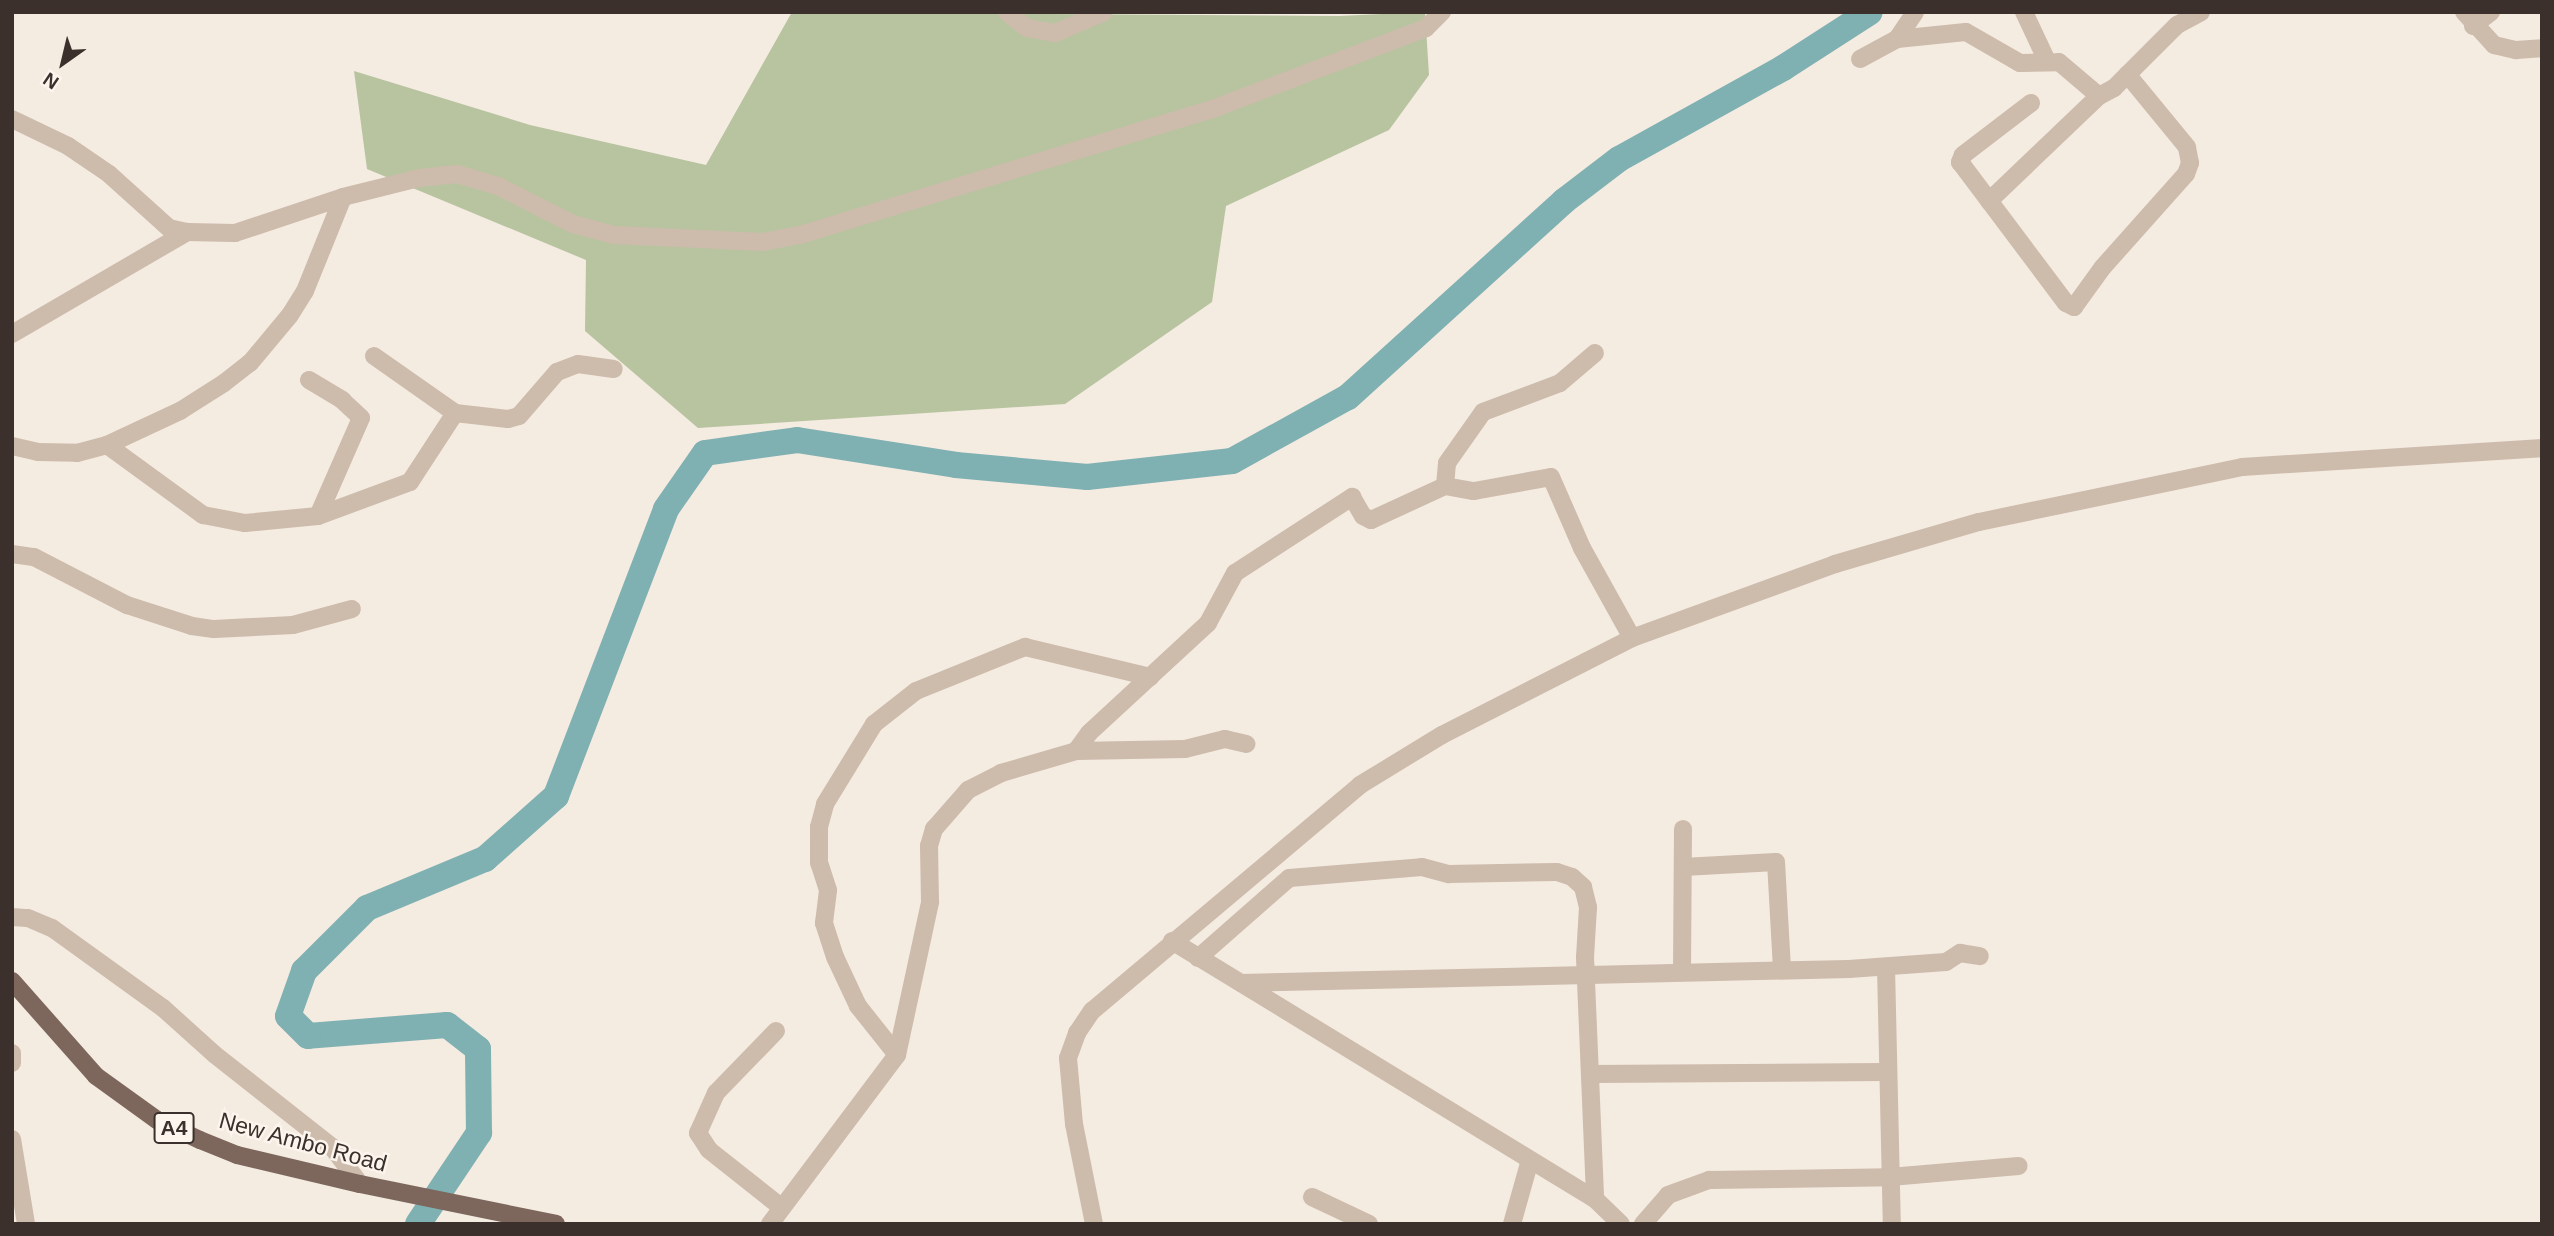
<!DOCTYPE html>
<style>
body{margin:0}
#map{position:relative;width:2554px;height:1236px;overflow:hidden;background:#f4ebe1;font-family:Helvetica,sans-serif}
div>[style]{position:absolute}
.green>*{inset:0;background:#b8c4a0}
.river>*{height:26px;margin:-13px;padding:0 13px;transform-origin:13px;border-radius:13px;background:#7fb0b2}
.minor>*{height:18px;margin:-9px;padding:0 9px;transform-origin:9px;border-radius:9px;background:#cdbbac}
.primary>*{height:18px;margin:-9px;padding:0 9px;transform-origin:9px;border-radius:9px;background:#7d675c}
span{translate:-50% -50%;white-space:nowrap;text-align:center;line-height:1.15;-webkit-text-stroke:5px #fbf5ee;paint-order:stroke}
.shield-label span{padding:2px 5px;background:#fbf5ee;border:2px solid;border-radius:5px;-webkit-text-stroke-width:0}
.shield-label{font-size:21px;color:#3b302b;font-weight:700}
.street-label{font-size:23px;color:#3b302b}
.frame{position:absolute;inset:0;border:14px solid #3b302b;pointer-events:none}
.north{position:absolute;left:28px;top:28px;width:70px;height:70px;-webkit-text-stroke:5px #fbf5ee;paint-order:stroke;rotate:214deg;font-size:19px;font-weight:700;line-height:28px;text-align:center;color:#3b302b}
.north::after{content:'';display:block;margin:auto;width:24px;height:32px;background:#3b302b;clip-path:polygon(50% 0,100% 100%,50% 72%,0 100%)}
</style>
<div id="map">
<div class="green">
<i style="clip-path:polygon(792px 12px,1339px 16px,1425px 12px,1429px 75px,1389px 130px,1226px 206px,1212px 302px,1065px 404px,698px 428px,585px 331px,586px 260px,367px 169px,354px 71px,530px 125px,706px 165px)"></i>
</div>
<div class="river">
<i style="left:418px;top:1224px;width:110px;rotate:-56.2deg"></i>
<i style="left:479px;top:1133px;width:84px;rotate:-90.7deg"></i>
<i style="left:478px;top:1049px;width:39px;rotate:-142deg"></i>
<i style="left:447px;top:1025px;width:139px;rotate:175.5deg"></i>
<i style="left:308px;top:1036px;width:28px;rotate:-135deg"></i>
<i style="left:288px;top:1016px;width:48px;rotate:-70.4deg"></i>
<i style="left:304px;top:971px;width:89px;rotate:-45deg"></i>
<i style="left:367px;top:908px;width:128px;rotate:-22.6deg"></i>
<i style="left:485px;top:859px;width:95px;rotate:-41.6deg"></i>
<i style="left:556px;top:796px;width:307px;rotate:-69deg"></i>
<i style="left:666px;top:509px;width:68px;rotate:-55.1deg"></i>
<i style="left:705px;top:453px;width:93px;rotate:-8deg"></i>
<i style="left:797px;top:440px;width:161px;rotate:8.9deg"></i>
<i style="left:956px;top:465px;width:132px;rotate:5.2deg"></i>
<i style="left:1087px;top:477px;width:146px;rotate:-6.3deg"></i>
<i style="left:1232px;top:461px;width:132px;rotate:-28.9deg"></i>
<i style="left:1348px;top:397px;width:292px;rotate:-42.2deg"></i>
<i style="left:1564px;top:201px;width:69px;rotate:-37.4deg"></i>
<i style="left:1619px;top:159px;width:188px;rotate:-29deg"></i>
<i style="left:1783px;top:68px;width:103px;rotate:-32.8deg"></i>
</div>
<div class="minor">
<i style="left:1007px;top:12px;width:26px;rotate:39deg"></i>
<i style="left:1027px;top:28px;width:28px;rotate:10deg"></i>
<i style="left:1055px;top:33px;width:53px;rotate:-23.2deg"></i>
<i style="left:2024px;top:12px;width:54px;rotate:64.9deg"></i>
<i style="left:2464px;top:12px;width:45px;rotate:47.7deg"></i>
<i style="left:2494px;top:45px;width:23px;rotate:13deg"></i>
<i style="left:2516px;top:50px;width:26px;rotate:-4deg"></i>
<i style="left:2473px;top:26px;width:23px;rotate:-38deg"></i>
<i style="left:1897px;top:39px;width:32px;rotate:-56deg"></i>
<i style="left:1860px;top:59px;width:42px;rotate:-28.4deg"></i>
<i style="left:1897px;top:39px;width:69px;rotate:-5.8deg"></i>
<i style="left:1966px;top:32px;width:62px;rotate:29.9deg"></i>
<i style="left:2020px;top:63px;width:39px;rotate:-1deg"></i>
<i style="left:2059px;top:62px;width:52px;rotate:40.4deg"></i>
<i style="left:2099px;top:96px;width:17px;rotate:-28deg"></i>
<i style="left:2114px;top:88px;width:89px;rotate:-45deg"></i>
<i style="left:2177px;top:25px;width:27px;rotate:-28deg"></i>
<i style="left:2031px;top:103px;width:86px;rotate:142.6deg"></i>
<i style="left:1963px;top:155px;width:8px;rotate:113deg"></i>
<i style="left:1960px;top:162px;width:176px;rotate:53.1deg"></i>
<i style="left:2066px;top:303px;width:9px;rotate:27deg"></i>
<i style="left:2074px;top:307px;width:49px;rotate:-54.1deg"></i>
<i style="left:2103px;top:267px;width:125px;rotate:-48.3deg"></i>
<i style="left:2186px;top:174px;width:12px;rotate:-70deg"></i>
<i style="left:2190px;top:163px;width:16px;rotate:-101deg"></i>
<i style="left:2187px;top:147px;width:94px;rotate:-129.4deg"></i>
<i style="left:12px;top:119px;width:62px;rotate:25.7deg"></i>
<i style="left:68px;top:146px;width:50px;rotate:34.3deg"></i>
<i style="left:109px;top:174px;width:81px;rotate:42deg"></i>
<i style="left:169px;top:228px;width:18px;rotate:13deg"></i>
<i style="left:187px;top:232px;width:48px;rotate:1.2deg"></i>
<i style="left:235px;top:233px;width:114px;rotate:-18.4deg"></i>
<i style="left:343px;top:197px;width:78px;rotate:-14deg"></i>
<i style="left:419px;top:178px;width:38px;rotate:-6deg"></i>
<i style="left:457px;top:174px;width:43px;rotate:16.3deg"></i>
<i style="left:498px;top:186px;width:84px;rotate:26.9deg"></i>
<i style="left:573px;top:224px;width:42px;rotate:15deg"></i>
<i style="left:614px;top:235px;width:149px;rotate:2.7deg"></i>
<i style="left:763px;top:242px;width:38px;rotate:-11deg"></i>
<i style="left:800px;top:235px;width:429px;rotate:-17deg"></i>
<i style="left:1210px;top:110px;width:231px;rotate:-20.8deg"></i>
<i style="left:1426px;top:28px;width:23px;rotate:-45deg"></i>
<i style="left:1989px;top:201px;width:152px;rotate:-43.7deg"></i>
<i style="left:12px;top:334px;width:203px;rotate:-30.2deg"></i>
<i style="left:374px;top:356px;width:99px;rotate:35.1deg"></i>
<i style="left:309px;top:380px;width:39px;rotate:31deg"></i>
<i style="left:342px;top:400px;width:26px;rotate:43deg"></i>
<i style="left:361px;top:418px;width:107px;rotate:113.7deg"></i>
<i style="left:107px;top:445px;width:119px;rotate:36.1deg"></i>
<i style="left:203px;top:515px;width:43px;rotate:10.8deg"></i>
<i style="left:245px;top:523px;width:73px;rotate:-5.5deg"></i>
<i style="left:318px;top:516px;width:98px;rotate:-20.3deg"></i>
<i style="left:410px;top:482px;width:82px;rotate:-56.9deg"></i>
<i style="left:455px;top:413px;width:53px;rotate:6.5deg"></i>
<i style="left:508px;top:419px;width:11px;rotate:-15deg"></i>
<i style="left:519px;top:416px;width:58px;rotate:-49.2deg"></i>
<i style="left:557px;top:372px;width:22px;rotate:-21deg"></i>
<i style="left:578px;top:364px;width:36px;rotate:8deg"></i>
<i style="left:12px;top:446px;width:27px;rotate:13deg"></i>
<i style="left:38px;top:452px;width:39px;rotate:1deg"></i>
<i style="left:77px;top:453px;width:31px;rotate:-15deg"></i>
<i style="left:107px;top:445px;width:81px;rotate:-25deg"></i>
<i style="left:180px;top:411px;width:52px;rotate:-32.5deg"></i>
<i style="left:224px;top:383px;width:33px;rotate:-38deg"></i>
<i style="left:250px;top:363px;width:62px;rotate:-50.2deg"></i>
<i style="left:290px;top:315px;width:28px;rotate:-58deg"></i>
<i style="left:305px;top:291px;width:101px;rotate:-68deg"></i>
<i style="left:1445px;top:486px;width:23px;rotate:-85deg"></i>
<i style="left:1447px;top:463px;width:62px;rotate:-54.8deg"></i>
<i style="left:1483px;top:412px;width:82px;rotate:-20.6deg"></i>
<i style="left:1560px;top:383px;width:46px;rotate:-40.6deg"></i>
<i style="left:12px;top:554px;width:22px;rotate:8deg"></i>
<i style="left:34px;top:557px;width:105px;rotate:27.3deg"></i>
<i style="left:127px;top:605px;width:68px;rotate:17.9deg"></i>
<i style="left:192px;top:626px;width:22px;rotate:8deg"></i>
<i style="left:214px;top:629px;width:79px;rotate:-2.9deg"></i>
<i style="left:293px;top:625px;width:61px;rotate:-15.2deg"></i>
<i style="left:1076px;top:751px;width:22px;rotate:-54deg"></i>
<i style="left:1089px;top:733px;width:162px;rotate:-42.7deg"></i>
<i style="left:1208px;top:623px;width:57px;rotate:-61.6deg"></i>
<i style="left:1235px;top:573px;width:140px;rotate:-33deg"></i>
<i style="left:1352px;top:497px;width:22px;rotate:60deg"></i>
<i style="left:1363px;top:516px;width:9px;rotate:27deg"></i>
<i style="left:1371px;top:520px;width:81px;rotate:-24.7deg"></i>
<i style="left:1445px;top:486px;width:29px;rotate:10deg"></i>
<i style="left:1474px;top:491px;width:78px;rotate:-10.3deg"></i>
<i style="left:1551px;top:477px;width:77px;rotate:66.4deg"></i>
<i style="left:1582px;top:548px;width:103px;rotate:60.9deg"></i>
<i style="left:1683px;top:867px;width:93px;rotate:-3.1deg"></i>
<i style="left:1776px;top:862px;width:107px;rotate:86.8deg"></i>
<i style="left:12px;top:917px;width:16px;rotate:4deg"></i>
<i style="left:28px;top:918px;width:26px;rotate:23deg"></i>
<i style="left:52px;top:928px;width:137px;rotate:35.8deg"></i>
<i style="left:163px;top:1008px;width:69px;rotate:42deg"></i>
<i style="left:214px;top:1054px;width:150px;rotate:38.2deg"></i>
<i style="left:332px;top:1147px;width:46px;rotate:52.9deg"></i>
<i style="left:1172px;top:941px;width:495px;rotate:31.4deg"></i>
<i style="left:1595px;top:1199px;width:36px;rotate:44deg"></i>
<i style="left:1198px;top:958px;width:121px;rotate:-41.3deg"></i>
<i style="left:1289px;top:878px;width:133px;rotate:-4.7deg"></i>
<i style="left:1422px;top:867px;width:28px;rotate:15deg"></i>
<i style="left:1449px;top:874px;width:108px;rotate:-1.1deg"></i>
<i style="left:1557px;top:872px;width:16px;rotate:18deg"></i>
<i style="left:1572px;top:877px;width:15px;rotate:42deg"></i>
<i style="left:1583px;top:887px;width:21px;rotate:76deg"></i>
<i style="left:1588px;top:907px;width:50px;rotate:93.4deg"></i>
<i style="left:1585px;top:957px;width:242px;rotate:87.6deg"></i>
<i style="left:1886px;top:967px;width:257px;rotate:88.7deg"></i>
<i style="left:1682px;top:971px;width:142px;rotate:-89.6deg"></i>
<i style="left:1241px;top:983px;width:608px;rotate:-1.32deg"></i>
<i style="left:1849px;top:969px;width:97px;rotate:-4.1deg"></i>
<i style="left:1946px;top:962px;width:17px;rotate:-33deg"></i>
<i style="left:1960px;top:953px;width:20px;rotate:9deg"></i>
<i style="left:776px;top:1031px;width:86px;rotate:134.1deg"></i>
<i style="left:716px;top:1093px;width:44px;rotate:114.2deg"></i>
<i style="left:698px;top:1133px;width:20px;rotate:57deg"></i>
<i style="left:709px;top:1150px;width:92px;rotate:38.4deg"></i>
<i style="left:12px;top:1053px;width:10px;rotate:90deg"></i>
<i style="left:897px;top:1055px;width:63px;rotate:-128.5deg"></i>
<i style="left:858px;top:1006px;width:54px;rotate:-115.1deg"></i>
<i style="left:835px;top:957px;width:36px;rotate:-108deg"></i>
<i style="left:824px;top:923px;width:33px;rotate:-83deg"></i>
<i style="left:828px;top:890px;width:28px;rotate:-108deg"></i>
<i style="left:819px;top:863px;width:36px;rotate:-90deg"></i>
<i style="left:819px;top:827px;width:24px;rotate:-75deg"></i>
<i style="left:825px;top:804px;width:94px;rotate:-58.5deg"></i>
<i style="left:874px;top:724px;width:53px;rotate:-38.2deg"></i>
<i style="left:916px;top:691px;width:118px;rotate:-22deg"></i>
<i style="left:1025px;top:647px;width:129px;rotate:13.5deg"></i>
<i style="left:1593px;top:1074px;width:293px;rotate:-0.4deg"></i>
<i style="left:12px;top:1139px;width:86px;rotate:80.6deg"></i>
<i style="left:1312px;top:1197px;width:63px;rotate:25.3deg"></i>
<i style="left:770px;top:1224px;width:211px;rotate:-53.1deg"></i>
<i style="left:897px;top:1055px;width:157px;rotate:-77.8deg"></i>
<i style="left:930px;top:902px;width:56px;rotate:-91deg"></i>
<i style="left:929px;top:846px;width:18px;rotate:-74deg"></i>
<i style="left:934px;top:829px;width:52px;rotate:-48.9deg"></i>
<i style="left:968px;top:790px;width:37px;rotate:-27deg"></i>
<i style="left:1001px;top:773px;width:78px;rotate:-16.3deg"></i>
<i style="left:1076px;top:751px;width:109px;rotate:-1.1deg"></i>
<i style="left:1185px;top:749px;width:41px;rotate:-14deg"></i>
<i style="left:1225px;top:739px;width:22px;rotate:13deg"></i>
<i style="left:1094px;top:1224px;width:102px;rotate:-101.3deg"></i>
<i style="left:1074px;top:1124px;width:66px;rotate:-95.2deg"></i>
<i style="left:1068px;top:1058px;width:27px;rotate:-70deg"></i>
<i style="left:1077px;top:1033px;width:27px;rotate:-56deg"></i>
<i style="left:1092px;top:1011px;width:351px;rotate:-40.1deg"></i>
<i style="left:1360px;top:785px;width:96px;rotate:-31.4deg"></i>
<i style="left:1442px;top:735px;width:213px;rotate:-27deg"></i>
<i style="left:1632px;top:638px;width:216px;rotate:-20deg"></i>
<i style="left:1835px;top:564px;width:150px;rotate:-16.3deg"></i>
<i style="left:1979px;top:522px;width:269px;rotate:-11.8deg"></i>
<i style="left:2242px;top:467px;width:301px;rotate:-3.6deg"></i>
<i style="left:1512px;top:1224px;width:66px;rotate:-74.3deg"></i>
<i style="left:1643px;top:1224px;width:38px;rotate:-49deg"></i>
<i style="left:1668px;top:1195px;width:44px;rotate:-20.1deg"></i>
<i style="left:1709px;top:1180px;width:181px;rotate:-0.9deg"></i>
<i style="left:1890px;top:1177px;width:129px;rotate:-4.9deg"></i>
</div>
<div class="primary">
<i style="left:12px;top:981px;width:127px;rotate:48.5deg"></i>
<i style="left:96px;top:1076px;width:75px;rotate:35.8deg"></i>
<i style="left:157px;top:1120px;width:47px;rotate:24.9deg"></i>
<i style="left:200px;top:1140px;width:40px;rotate:22deg"></i>
<i style="left:237px;top:1155px;width:126px;rotate:13.3deg"></i>
<i style="left:360px;top:1184px;width:200px;rotate:11.5deg"></i>
</div>
<div class="shield-label">
<span style="left:174px;top:1128px">A4</span>
</div>
<div class="street-label">
<span style="left:303px;top:1142px;rotate:15deg">New Ambo Road</span>
</div>
<div class="frame"></div>
<div class="north">N</div>
</div>
